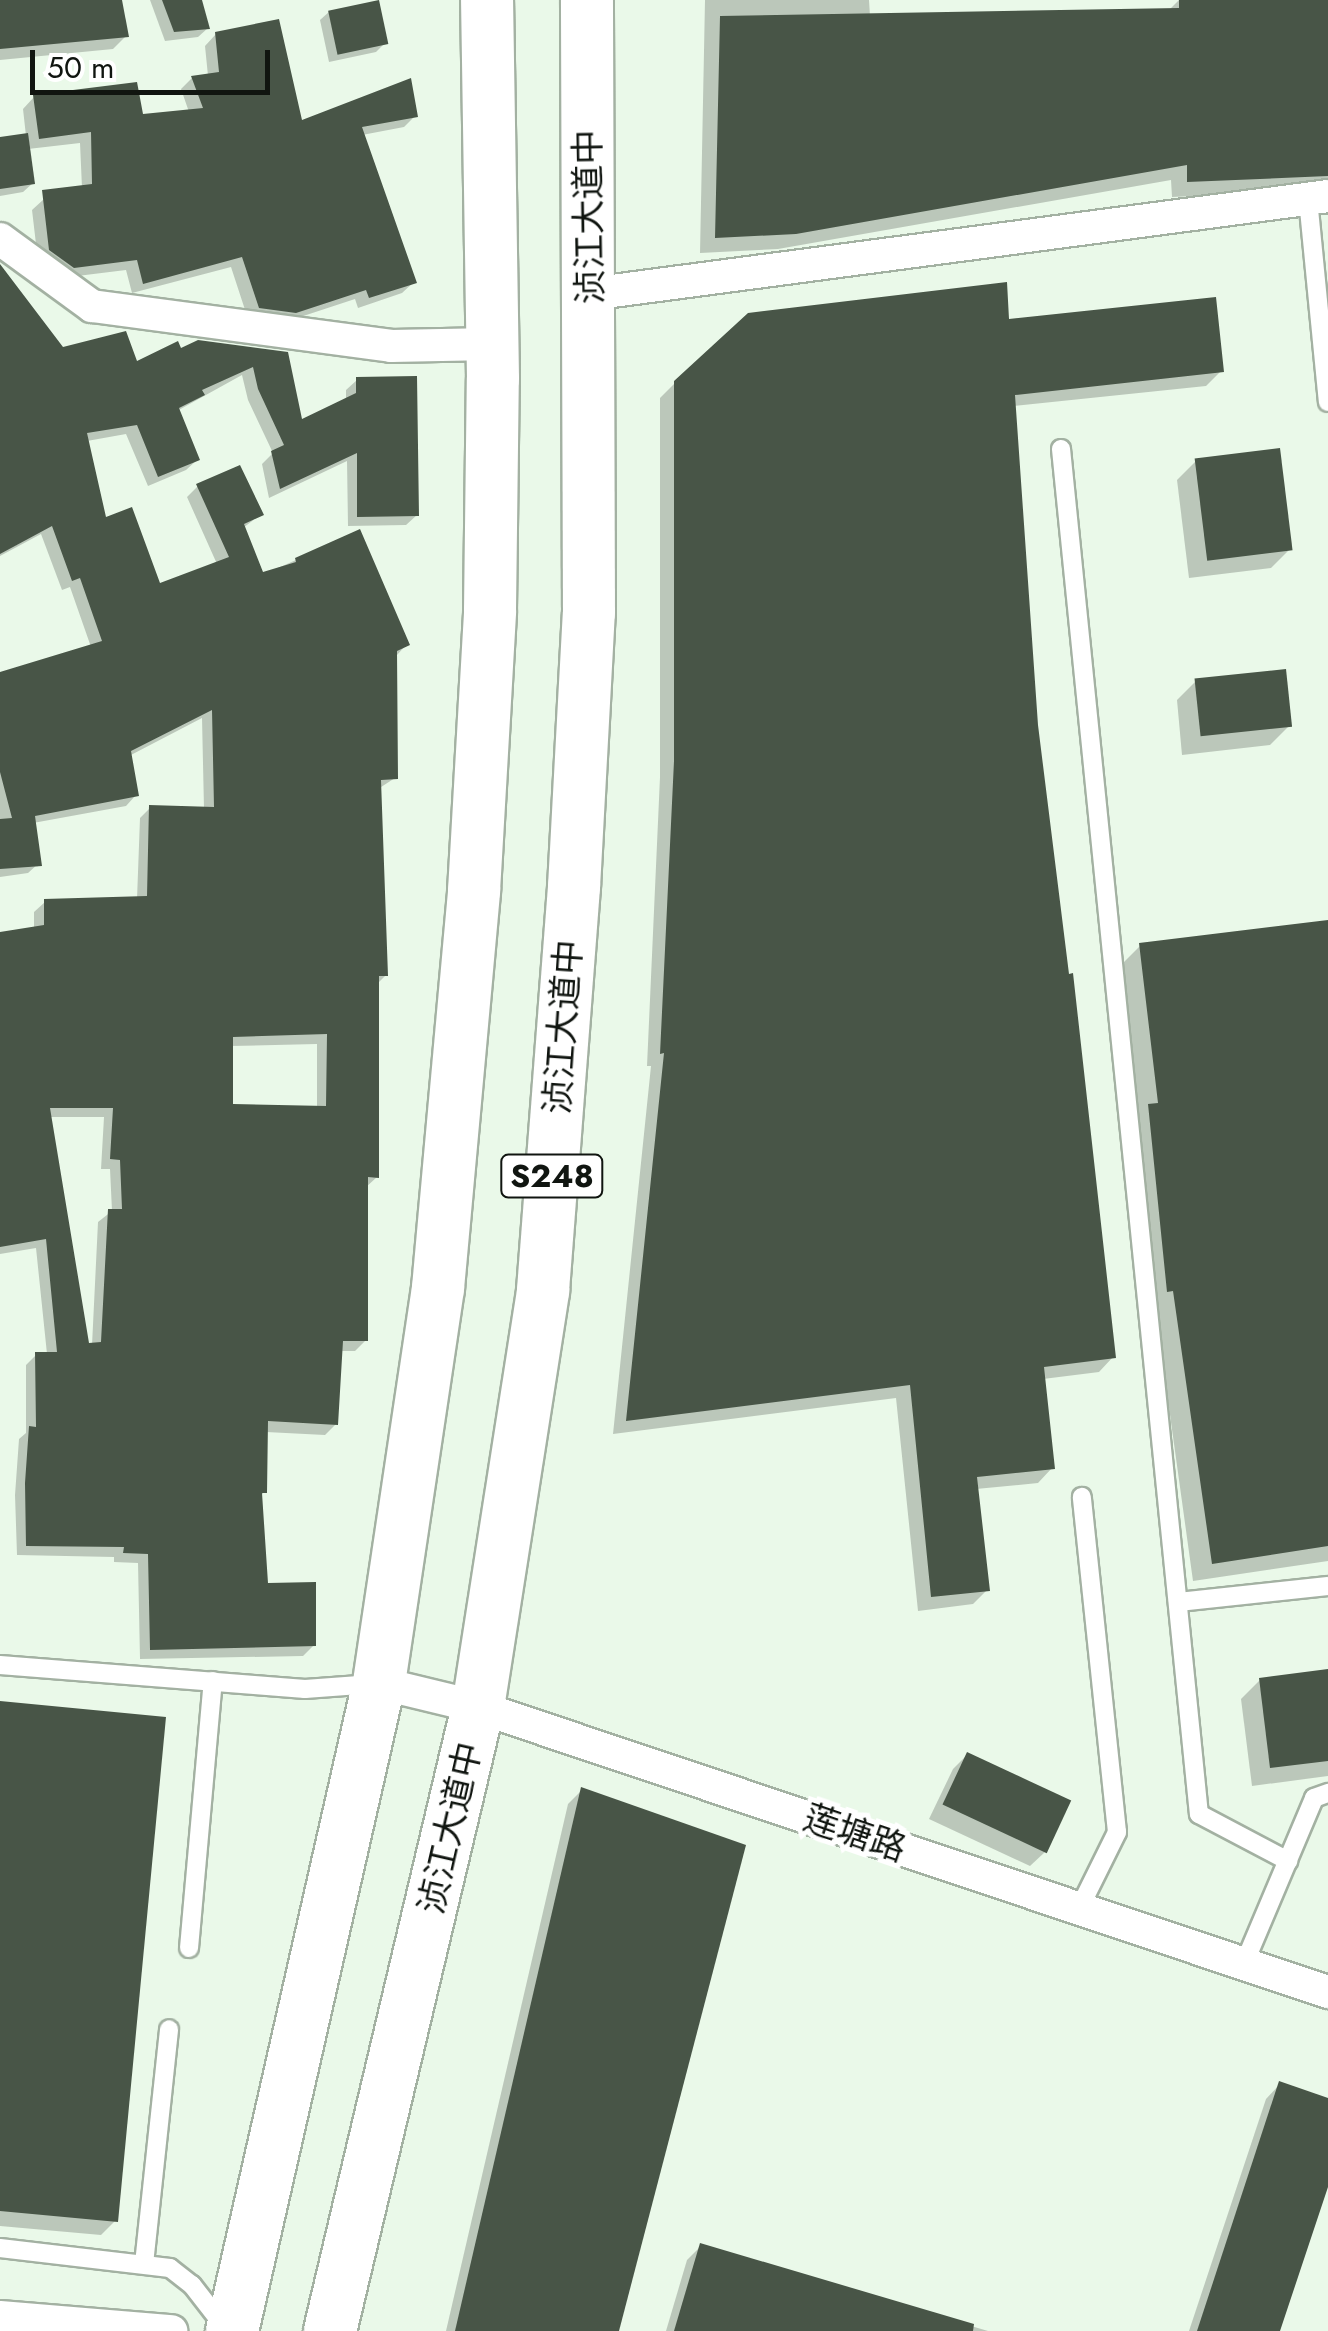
<!DOCTYPE html>
<meta charset="utf-8">
<style>
body{margin:0}
#map{position:relative;width:1328px;height:2331px;overflow:hidden;background:#eaf9e9;font-family:Jost,"Noto Sans SC",sans-serif}
div>[style]{position:absolute}
.shadow>*{inset:0;background:#0003}
.building>*{inset:0;background:#485547;transform-origin:0 0}
.roads{filter:drop-shadow(2px 0 #a3b1a2) drop-shadow(-2px 0 #a3b1a2) drop-shadow(0 2px #a3b1a2) drop-shadow(0 -2px #a3b1a2)}
.lane>*{height:18px;margin:-9px;padding:0 9px;transform-origin:9px;border-radius:9px;background:#fff}
.street>*{height:32px;margin:-16px;padding:0 16px;transform-origin:16px;border-radius:16px;background:#fff}
.primary>*{height:52px;margin:-26px;padding:0 26px;transform-origin:26px;border-radius:26px;background:#fff}
span{translate:-50% -50%;white-space:nowrap;text-align:center;line-height:1.15;-webkit-text-stroke:10px #fff;paint-order:stroke}
.shield-label span{padding:2px 8px;background:#fff;border:2px solid;border-radius:8px;-webkit-text-stroke-width:0}
.shield-label{font-size:32px;color:#101510;font-weight:700}
.street-label{font-size:35px;color:#101510}
.scale{position:absolute;left:30px;top:50px;width:240px;height:45px;box-sizing:border-box;border:5px solid #101510;border-top:0;padding-left:12px;font-size:30px;line-height:35px;white-space:nowrap;color:#101510;-webkit-text-stroke:8px #fff;paint-order:stroke}
</style>
<div id="map">
<div class="shadow">
<i style="clip-path:polygon(0 0,120px 0,126px 36px,113px 49px,0 60px)"></i>
<i style="clip-path:polygon(150px 0,200px 0,208px 28px,198px 37px,165px 41px)"></i>
<i style="clip-path:polygon(705px 0,869px 0,870px 16px,1169px 10px,1179px 0,1328px 0,1328px 190px,1172px 197px,1171px 180px,778px 249px,700px 253px)"></i>
<i style="clip-path:polygon(330px 11px,385px 43px,376px 52px,329px 62px,320px 20px)"></i>
<i style="clip-path:polygon(216px 34px,300px 123px,415px 116px,404px 127px,362px 135px,414px 282px,402px 293px,358px 308px,355px 299px,282px 323px,248px 319px,231px 267px,132px 293px,126px 270px,61px 278px,38px 261px,32px 210px,44px 199px,82px 188px,80px 143px,28px 149px,33px 183px,23px 192px,0 196px,0 140px,26px 136px,23px 109px,34px 97px,141px 117px,189px 112px,181px 89px,192px 78px,208px 76px,205px 46px)"></i>
<i style="clip-path:polygon(evenodd,0 267px,62px 350px,135px 365px,180px 352px,285px 355px,300px 422px,346px 401px,346px 390px,357px 380px,417px 515px,406px 525px,348px 526px,347px 461px,269px 498px,262px 464px,273px 453px,248px 400px,242px 375px,177px 411px,197px 460px,186px 470px,148px 486px,126px 434px,87px 441px,104px 520px,159px 587px,217px 564px,187px 497px,198px 486px,261px 514px,243px 528px,262px 575px,296px 560px,407px 644px,397px 655px,395px 778px,378px 789px,386px 975px,377px 984px,377px 1177px,365px 1188px,366px 1340px,355px 1351px,340px 1351px,336px 1424px,325px 1435px,266px 1432px,264px 1492px,260px 1497px,266px 1585px,314px 1645px,303px 1656px,140px 1659px,138px 1563px,114px 1562px,114px 1557px,17px 1555px,15px 1495px,19px 1439px,26px 1433px,26px 1365px,37px 1354px,47px 1354px,36px 1248px,0 1254px,0 935px,34px 929px,34px 912px,45px 902px,137px 899px,140px 818px,150px 808px,204px 809px,202px 718px,129px 756px,136px 795px,126px 806px,33px 823px,39px 863px,28px 873px,0 877px,0 674px,91px 647px,70px 587px,62px 590px,41px 534px,0 556px,0 267px,317px 1044px,317px 1108px,230px 1107px,230px 1046px,317px 1044px,0 267px,49px 1117px,104px 1117px,101px 1169px,110px 1169px,112px 1211px,98px 1222px,92px 1345px,87px 1345px,49px 1117px)"></i>
<i style="clip-path:polygon(1007px 322px,1221px 371px,1206px 386px,1013px 406px,1036px 725px,1113px 1357px,1099px 1372px,1043px 1379px,1052px 1468px,1038px 1483px,976px 1489px,987px 1590px,973px 1604px,918px 1611px,896px 1398px,613px 1434px,651px 1066px,647px 1066px,660px 777px,660px 398px,676px 382px)"></i>
<i style="clip-path:polygon(1196px 461px,1290px 549px,1271px 568px,1189px 578px,1177px 480px)"></i>
<i style="clip-path:polygon(1196px 681px,1289px 726px,1270px 745px,1182px 755px,1177px 700px)"></i>
<i style="clip-path:polygon(1328px 922px,1328px 1561px,1193px 1581px,1130px 1126px,1139px 1116px,1121px 965px,1140px 946px)"></i>
<i style="clip-path:polygon(1328px 1672px,1328px 1776px,1252px 1786px,1241px 1699px,1260px 1680px)"></i>
<i style="clip-path:polygon(0 1704px,115px 2221px,101px 2235px,0 2226px)"></i>
<i style="clip-path:polygon(967px 1755px,1045px 1852px,1030px 1866px,929px 1819px,953px 1769px)"></i>
<i style="clip-path:polygon(582px 1790px,616px 2331px,446px 2331px,568px 1804px)"></i>
<i style="clip-path:polygon(1280px 2084px,1328px 2100px,1328px 2179px,1277px 2331px,1189px 2331px,1266px 2099px)"></i>
<i style="clip-path:polygon(701px 2246px,988px 2331px,666px 2331px,687px 2260px)"></i>
</div>
<div class="building">
<i style="clip-path:polygon(0 0,122px 0,129px 37px,0 49px)"></i>
<i style="clip-path:polygon(162px 0,202px 0,210px 29px,174px 32px)"></i>
<i style="left:379px;top:0;width:45px;height:52px;rotate:78deg"></i>
<i style="clip-path:polygon(1179px 0,1328px 0,1328px 176px,1187px 182px,1187px 165px,796px 234px,715px 238px,720px 16px,1179px 8px)"></i>
<i style="clip-path:polygon(279px 19px,302px 120px,411px 78px,418px 117px,362px 127px,417px 283px,369px 298px,366px 290px,296px 313px,259px 308px,242px 257px,143px 284px,137px 260px,74px 268px,49px 250px,42px 190px,92px 184px,91px 132px,39px 139px,33px 95px,137px 82px,143px 114px,203px 108px,191px 76px,219px 72px,215px 32px)"></i>
<i style="clip-path:polygon(28px 133px,35px 184px,0 189px,0 137px)"></i>
<i style="clip-path:polygon(evenodd,0 264px,63px 347px,126px 331px,137px 361px,178px 341px,181px 348px,198px 340px,288px 352px,302px 419px,356px 393px,356px 377px,417px 376px,419px 516px,357px 517px,357px 453px,280px 489px,271px 451px,284px 445px,258px 389px,253px 367px,202px 390px,205px 395px,179px 408px,200px 460px,158px 477px,137px 425px,87px 433px,106px 517px,132px 507px,160px 583px,229px 557px,196px 484px,240px 465px,264px 515px,244px 524px,263px 572px,296px 562px,295px 558px,360px 529px,410px 645px,397px 651px,398px 779px,381px 780px,388px 976px,379px 976px,379px 1178px,368px 1177px,368px 1341px,343px 1341px,338px 1425px,268px 1421px,267px 1493px,262px 1493px,268px 1583px,316px 1582px,316px 1646px,150px 1650px,148px 1554px,123px 1553px,124px 1547px,26px 1546px,25px 1483px,29px 1426px,36px 1427px,35px 1352px,57px 1352px,46px 1239px,0 1247px,0 932px,44px 925px,44px 899px,147px 896px,149px 805px,214px 807px,212px 710px,131px 751px,139px 796px,35px 816px,42px 866px,0 869px,0 819px,12px 818px,0 772px,0 672px,102px 641px,80px 578px,72px 581px,52px 526px,0 554px,0 264px,327px 1034px,326px 1106px,233px 1104px,233px 1037px,327px 1034px,0 264px,50px 1108px,113px 1108px,110px 1159px,120px 1160px,122px 1209px,108px 1209px,101px 1342px,89px 1343px,50px 1108px)"></i>
<i style="clip-path:polygon(1007px 282px,1009px 319px,1216px 297px,1224px 372px,1015px 395px,1038px 725px,1069px 974px,1073px 973px,1116px 1358px,1044px 1367px,1055px 1469px,977px 1477px,990px 1591px,931px 1597px,910px 1385px,626px 1421px,664px 1053px,660px 1054px,674px 761px,674px 381px,748px 313px)"></i>
<i style="left:1280px;top:448px;width:103px;height:86px;rotate:83deg"></i>
<i style="left:1286px;top:669px;width:58px;height:92px;rotate:84deg"></i>
<i style="clip-path:polygon(1328px 920px,1328px 1546px,1212px 1564px,1173px 1291px,1167px 1292px,1148px 1104px,1158px 1103px,1139px 943px)"></i>
<i style="clip-path:polygon(1328px 1669px,1328px 1761px,1270px 1768px,1259px 1678px)"></i>
<i style="clip-path:polygon(0 1701px,166px 1717px,118px 2222px,0 2211px)"></i>
<i style="left:967px;top:1752px;width:115px;height:58px;rotate:25deg"></i>
<i style="clip-path:polygon(581px 1787px,746px 1845px,619px 2331px,455px 2331px)"></i>
<i style="clip-path:polygon(1279px 2081px,1328px 2098px,1328px 2187px,1280px 2331px,1197px 2331px)"></i>
<i style="clip-path:polygon(700px 2243px,974px 2324px,973px 2331px,674px 2331px)"></i>
</div>
<div class="roads">
<div class="lane">
<i style="left:1308px;top:199px;width:204px;rotate:84.4deg"></i>
<i style="left:1061px;top:449px;width:1372px;rotate:84.23deg"></i>
<i style="left:1199px;top:1814px;width:101px;rotate:27.8deg"></i>
<i style="left:1178px;top:1602px;width:151px;rotate:-6.1deg"></i>
<i style="left:0;top:1665px;width:306px;rotate:4.5deg"></i>
<i style="left:305px;top:1689px;width:68px;rotate:-4.2deg"></i>
<i style="left:1079px;top:1909px;width:86px;rotate:-63.7deg"></i>
<i style="left:1117px;top:1832px;width:337px;rotate:-96deg"></i>
<i style="left:189px;top:1948px;width:268px;rotate:-84.9deg"></i>
<i style="left:1244px;top:1964px;width:180px;rotate:-67.1deg"></i>
<i style="left:1314px;top:1798px;width:15px;rotate:-20deg"></i>
<i style="left:0;top:2248px;width:171px;rotate:6.7deg"></i>
<i style="left:170px;top:2268px;width:28px;rotate:38deg"></i>
<i style="left:192px;top:2285px;width:51px;rotate:52.2deg"></i>
<i style="left:144px;top:2264px;width:236px;rotate:-83.9deg"></i>
</div>
<div class="street">
<i style="left:0;top:239px;width:114px;rotate:36.1deg"></i>
<i style="left:92px;top:306px;width:302px;rotate:7.6deg"></i>
<i style="left:391px;top:346px;width:101px;rotate:-1.1deg"></i>
<i style="left:590px;top:294px;width:744px;rotate:-7.56deg"></i>
<i style="left:379px;top:1683px;width:102px;rotate:13.6deg"></i>
<i style="left:478px;top:1707px;width:897px;rotate:18.54deg"></i>
<i style="left:0;top:2317px;width:172px;rotate:4.7deg"></i>
</div>
<div class="primary">
<i style="left:232px;top:2331px;width:664px;rotate:-77.22deg"></i>
<i style="left:379px;top:1683px;width:399px;rotate:-81.5deg"></i>
<i style="left:438px;top:1288px;width:399px;rotate:-84.8deg"></i>
<i style="left:474px;top:891px;width:281px;rotate:-86.7deg"></i>
<i style="left:490px;top:610px;width:231px;rotate:-89.3deg"></i>
<i style="left:493px;top:379px;width:379px;rotate:-90.9deg"></i>
<i style="left:330px;top:2331px;width:641px;rotate:-76.66deg"></i>
<i style="left:478px;top:1707px;width:422px;rotate:-81.1deg"></i>
<i style="left:543px;top:1290px;width:404px;rotate:-85.6deg"></i>
<i style="left:574px;top:887px;width:274px;rotate:-86.9deg"></i>
<i style="left:589px;top:613px;width:613px;rotate:-90.19deg"></i>
</div>
</div>
<div class="shield-label">
<span style="left:552px;top:1176px">S248</span>
</div>
<div class="street-label">
<span style="left:589px;top:217px;rotate:-91deg">浈江大道中</span>
<span style="left:563px;top:1027px;rotate:-86deg">浈江大道中</span>
<span style="left:450px;top:1828px;rotate:-77deg">浈江大道中</span>
<span style="left:855px;top:1833px;rotate:19deg">莲塘路</span>
</div>
<div class="scale">50 m</div>
</div>
